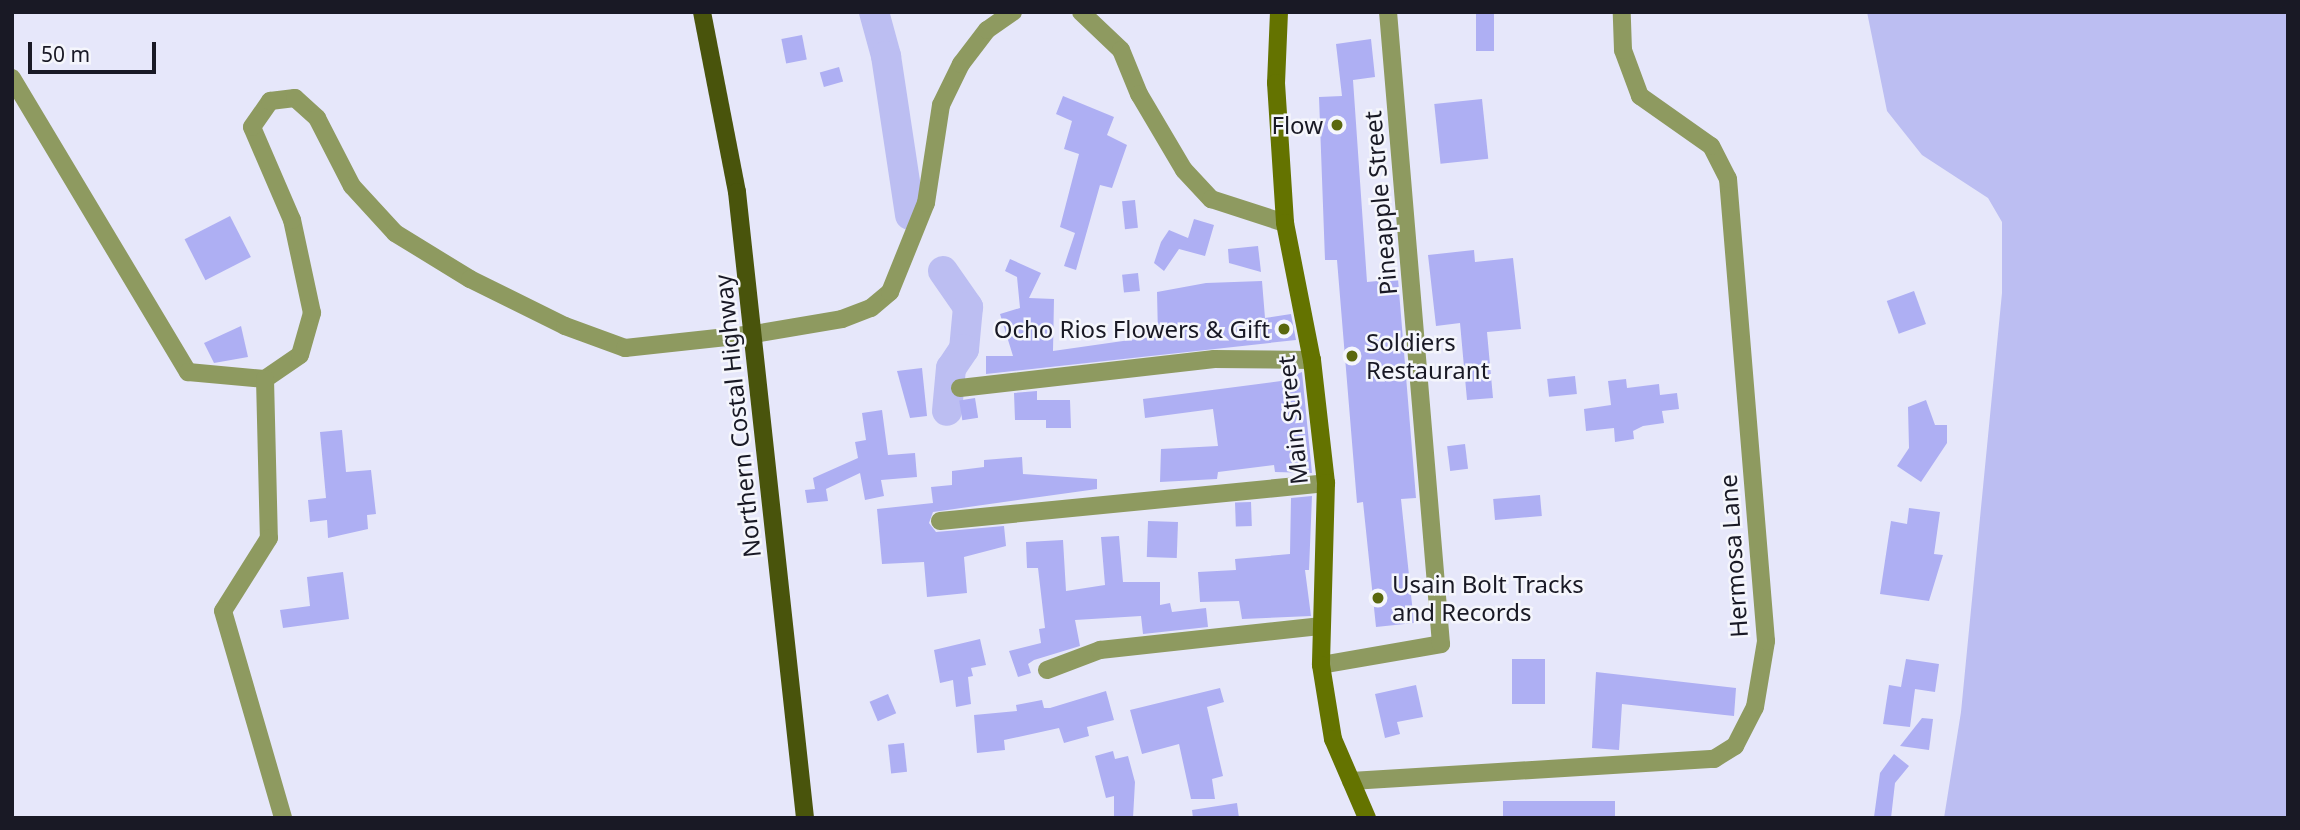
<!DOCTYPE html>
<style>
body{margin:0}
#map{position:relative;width:2300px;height:830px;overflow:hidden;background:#e6e7fa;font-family:"Noto Sans",sans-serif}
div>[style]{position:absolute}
.water>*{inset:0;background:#bcbef2}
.river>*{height:30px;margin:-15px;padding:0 15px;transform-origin:15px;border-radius:15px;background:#bcbef2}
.building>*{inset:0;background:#aeaff3;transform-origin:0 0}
.street>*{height:18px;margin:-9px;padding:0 9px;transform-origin:9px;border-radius:9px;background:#8e9a60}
.secondary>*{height:18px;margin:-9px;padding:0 9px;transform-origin:9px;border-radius:9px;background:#647300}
.primary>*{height:18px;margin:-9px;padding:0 9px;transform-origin:9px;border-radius:9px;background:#49540c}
.dots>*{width:19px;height:19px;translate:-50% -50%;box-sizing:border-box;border:4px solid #f5f6fc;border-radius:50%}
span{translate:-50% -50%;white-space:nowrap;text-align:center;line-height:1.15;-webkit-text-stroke:5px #f5f6fc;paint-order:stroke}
.poi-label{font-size:24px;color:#191925}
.right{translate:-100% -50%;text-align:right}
.left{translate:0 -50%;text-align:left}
.street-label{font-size:24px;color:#191925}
.frame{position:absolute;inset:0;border:14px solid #191925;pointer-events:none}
.scale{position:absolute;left:28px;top:42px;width:128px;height:32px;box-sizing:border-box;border:4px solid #191925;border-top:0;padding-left:9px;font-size:21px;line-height:24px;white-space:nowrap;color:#191925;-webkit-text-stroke:5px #f5f6fc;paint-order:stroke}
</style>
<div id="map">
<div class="water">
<i style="clip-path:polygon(1867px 12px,2288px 12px,2288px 818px,1944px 818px,1961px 712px,2002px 293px,2002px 222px,1988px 198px,1922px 155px,1887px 111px)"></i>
</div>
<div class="river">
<i style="left:874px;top:12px;width:46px;rotate:74.7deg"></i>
<i style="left:886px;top:56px;width:161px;rotate:81.4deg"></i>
<i style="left:943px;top:271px;width:44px;rotate:55.2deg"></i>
<i style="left:968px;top:307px;width:42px;rotate:95.4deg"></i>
<i style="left:964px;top:349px;width:23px;rotate:124deg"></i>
<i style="left:951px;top:368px;width:43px;rotate:95.3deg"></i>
</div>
<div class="building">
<i style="left:1476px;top:12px;width:18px;height:39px"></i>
<i style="left:802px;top:35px;width:25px;height:21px;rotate:79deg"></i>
<i style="clip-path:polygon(1371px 39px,1375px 77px,1353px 80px,1367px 282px,1398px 279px,1416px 498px,1401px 499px,1414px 623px,1376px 627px,1363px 502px,1357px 503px,1337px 260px,1325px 260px,1319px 97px,1342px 96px,1336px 44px)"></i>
<i style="left:839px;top:67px;width:15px;height:20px;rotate:74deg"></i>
<i style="clip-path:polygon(1063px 96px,1114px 117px,1107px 135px,1127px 145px,1112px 188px,1100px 185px,1076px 270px,1064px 266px,1075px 233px,1060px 227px,1079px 154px,1064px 149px,1072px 121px,1056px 114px)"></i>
<i style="left:1482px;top:99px;width:60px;height:48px;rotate:84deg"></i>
<i style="left:1135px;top:200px;width:28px;height:13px;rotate:84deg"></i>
<i style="left:230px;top:216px;width:46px;height:51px;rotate:63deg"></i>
<i style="clip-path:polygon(1194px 219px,1214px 225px,1205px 256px,1179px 249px,1164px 271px,1154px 263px,1161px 242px,1169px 230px,1188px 238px)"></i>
<i style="clip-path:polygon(1258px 246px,1261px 272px,1229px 263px,1228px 249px)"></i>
<i style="clip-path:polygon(1474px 250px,1475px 262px,1513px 258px,1521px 329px,1487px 332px,1493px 398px,1467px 400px,1460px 323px,1436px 326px,1428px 255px)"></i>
<i style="clip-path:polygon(1010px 259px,1041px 273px,1029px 298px,1054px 299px,1053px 351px,1158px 336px,1157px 292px,1206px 283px,1262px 281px,1265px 318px,1291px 314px,1296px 340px,986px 374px,986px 356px,1013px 356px,1000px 314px,1020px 308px,1017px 277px,1005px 271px)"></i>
<i style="left:1138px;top:273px;width:18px;height:16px;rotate:84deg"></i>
<i style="left:1914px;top:291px;width:35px;height:29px;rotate:70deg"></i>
<i style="clip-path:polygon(241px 326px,248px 357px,214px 363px,204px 343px)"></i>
<i style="clip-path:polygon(922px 368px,927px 416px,910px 418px,897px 371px)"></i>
<i style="clip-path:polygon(1302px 372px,1312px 473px,1275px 472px,1274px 465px,1218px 472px,1217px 479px,1160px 482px,1161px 449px,1218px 446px,1213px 409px,1145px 418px,1143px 399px,1281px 381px)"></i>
<i style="left:1575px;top:376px;width:18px;height:28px;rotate:84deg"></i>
<i style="clip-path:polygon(1626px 379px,1627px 388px,1659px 384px,1660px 395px,1677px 393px,1679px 409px,1662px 411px,1664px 423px,1643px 426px,1633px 431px,1634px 439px,1615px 442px,1614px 428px,1586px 431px,1584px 409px,1611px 405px,1608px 381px)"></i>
<i style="clip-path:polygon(1037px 391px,1037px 400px,1070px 400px,1071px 428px,1046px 428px,1046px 420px,1015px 420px,1014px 393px)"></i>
<i style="left:975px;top:398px;width:20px;height:16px;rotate:81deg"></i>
<i style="clip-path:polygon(1926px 400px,1935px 425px,1947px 425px,1947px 443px,1921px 482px,1897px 466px,1909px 448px,1908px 407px)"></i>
<i style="clip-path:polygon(882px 410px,888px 455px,915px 453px,917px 477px,881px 480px,884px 496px,865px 500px,860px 473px,826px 489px,828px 501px,807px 503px,805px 490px,815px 489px,813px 478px,858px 458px,855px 442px,866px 440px,862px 413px)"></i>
<i style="clip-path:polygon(342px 430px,346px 472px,371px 470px,376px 514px,367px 515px,368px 529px,328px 538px,327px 520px,310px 522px,308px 500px,326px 498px,320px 432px)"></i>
<i style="left:1465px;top:444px;width:25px;height:18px;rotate:83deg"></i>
<i style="clip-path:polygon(1022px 457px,1023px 474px,1097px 479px,1097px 489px,933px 512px,929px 523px,936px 532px,1004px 526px,1006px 546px,964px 557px,967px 593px,927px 597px,924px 562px,882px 564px,877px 509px,933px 503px,931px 487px,952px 485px,952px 471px,984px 467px,984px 460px)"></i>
<i style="left:1540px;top:495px;width:21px;height:47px;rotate:85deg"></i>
<i style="clip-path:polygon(1312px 496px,1309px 570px,1305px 570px,1311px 616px,1242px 619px,1239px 601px,1200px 602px,1198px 572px,1236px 570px,1235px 559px,1290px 554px,1291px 498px)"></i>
<i style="left:1251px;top:502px;width:24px;height:16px;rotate:88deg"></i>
<i style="clip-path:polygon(1909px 508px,1940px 512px,1934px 554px,1943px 555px,1929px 601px,1880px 594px,1891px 521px,1907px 524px)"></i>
<i style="left:1178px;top:522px;width:36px;height:30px;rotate:92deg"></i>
<i style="clip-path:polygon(1119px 536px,1123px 582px,1160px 582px,1160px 605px,1170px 603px,1172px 612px,1206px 608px,1208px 627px,1143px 634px,1141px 616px,1075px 620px,1080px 646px,1034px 660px,1028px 664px,1031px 673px,1018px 677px,1009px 651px,1041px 643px,1039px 629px,1045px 628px,1038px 568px,1027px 568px,1026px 542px,1063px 540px,1066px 591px,1105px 585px,1101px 537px)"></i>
<i style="clip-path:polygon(343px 572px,349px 619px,283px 628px,280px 610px,310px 606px,307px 577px)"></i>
<i style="clip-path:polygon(980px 639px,986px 665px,971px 668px,973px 676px,968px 677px,971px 704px,956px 707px,953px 680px,940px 683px,934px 650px)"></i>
<i style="left:1512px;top:659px;width:33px;height:45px"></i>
<i style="clip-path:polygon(1906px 659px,1939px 664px,1935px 692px,1915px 689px,1910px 727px,1883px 724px,1889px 685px,1901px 687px)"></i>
<i style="clip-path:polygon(1596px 672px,1736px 688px,1734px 716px,1622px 704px,1619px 750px,1592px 748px)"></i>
<i style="clip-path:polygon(1416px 685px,1423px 717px,1397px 722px,1400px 734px,1385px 738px,1375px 694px)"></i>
<i style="clip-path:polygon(1220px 688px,1224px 702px,1207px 707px,1223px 776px,1212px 779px,1215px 799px,1191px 799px,1179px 744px,1142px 754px,1130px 710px)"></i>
<i style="clip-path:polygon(1106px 691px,1114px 720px,1087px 727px,1089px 736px,1064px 743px,1059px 728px,1004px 740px,1005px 750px,977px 753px,974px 715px,1017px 711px,1016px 705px,1042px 700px,1044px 708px,1050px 708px)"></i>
<i style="left:888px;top:694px;width:21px;height:20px;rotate:67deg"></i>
<i style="clip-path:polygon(1922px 718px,1933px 719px,1929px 750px,1900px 746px)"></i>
<i style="left:904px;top:743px;width:29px;height:16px;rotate:84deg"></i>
<i style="clip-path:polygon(1113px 751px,1115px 759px,1128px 756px,1135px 782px,1133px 818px,1114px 818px,1114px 796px,1106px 798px,1095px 756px)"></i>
<i style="clip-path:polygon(1894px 754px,1909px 766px,1895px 783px,1891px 818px,1874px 817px,1880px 773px)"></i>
<i style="left:1503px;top:801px;width:112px;height:17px"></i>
<i style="clip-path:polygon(1237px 803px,1239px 818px,1193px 818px,1192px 810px)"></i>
</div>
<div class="street">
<i style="left:1081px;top:12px;width:55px;rotate:43.5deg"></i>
<i style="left:1121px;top:50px;width:48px;rotate:67.8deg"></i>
<i style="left:1139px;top:94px;width:88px;rotate:59.4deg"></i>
<i style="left:1184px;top:170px;width:40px;rotate:47deg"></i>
<i style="left:1211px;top:199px;width:78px;rotate:18deg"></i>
<i style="left:12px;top:78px;width:343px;rotate:59.1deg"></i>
<i style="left:188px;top:372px;width:77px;rotate:5.2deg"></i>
<i style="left:265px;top:379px;width:42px;rotate:-34.4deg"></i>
<i style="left:300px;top:355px;width:44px;rotate:-74.1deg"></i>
<i style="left:312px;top:313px;width:95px;rotate:-102.1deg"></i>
<i style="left:292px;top:220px;width:101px;rotate:-113.3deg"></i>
<i style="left:252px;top:127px;width:32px;rotate:-55deg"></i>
<i style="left:270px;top:101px;width:25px;rotate:-7deg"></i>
<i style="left:295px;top:98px;width:30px;rotate:42deg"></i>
<i style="left:317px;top:118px;width:76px;rotate:62.8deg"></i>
<i style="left:352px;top:186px;width:64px;rotate:47.5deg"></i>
<i style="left:395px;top:233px;width:88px;rotate:31.5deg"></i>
<i style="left:470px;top:279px;width:106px;rotate:26.3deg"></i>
<i style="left:565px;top:326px;width:64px;rotate:20.1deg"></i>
<i style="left:625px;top:348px;width:130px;rotate:-6.2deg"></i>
<i style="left:754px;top:334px;width:89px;rotate:-9.7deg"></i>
<i style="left:842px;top:319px;width:31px;rotate:-21deg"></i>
<i style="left:871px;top:308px;width:25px;rotate:-40deg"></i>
<i style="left:890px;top:292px;width:96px;rotate:-68deg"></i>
<i style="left:926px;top:203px;width:99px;rotate:-81.3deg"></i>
<i style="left:941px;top:105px;width:46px;rotate:-64deg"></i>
<i style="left:961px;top:64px;width:43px;rotate:-52.6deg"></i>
<i style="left:987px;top:30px;width:32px;rotate:-35deg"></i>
<i style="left:265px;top:379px;width:159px;rotate:88.6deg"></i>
<i style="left:269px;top:538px;width:86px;rotate:122.2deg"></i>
<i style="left:223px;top:611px;width:216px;rotate:73.8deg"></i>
<i style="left:960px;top:388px;width:256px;rotate:-6.5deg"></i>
<i style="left:1214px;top:359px;width:98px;rotate:0.6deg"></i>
<i style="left:940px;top:521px;width:388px;rotate:-5.6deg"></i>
<i style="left:1321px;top:665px;width:122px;rotate:-9.9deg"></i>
<i style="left:1441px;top:644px;width:634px;rotate:-94.79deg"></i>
<i style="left:1047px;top:670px;width:57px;rotate:-20.7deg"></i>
<i style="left:1100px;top:650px;width:221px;rotate:-6.2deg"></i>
<i style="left:1351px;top:781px;width:364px;rotate:-3.5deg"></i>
<i style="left:1714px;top:759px;width:25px;rotate:-32deg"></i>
<i style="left:1735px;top:746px;width:44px;rotate:-62.9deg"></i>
<i style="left:1755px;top:707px;width:67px;rotate:-80.5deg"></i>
<i style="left:1766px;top:641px;width:464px;rotate:-94.7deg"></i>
<i style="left:1728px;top:179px;width:37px;rotate:-117deg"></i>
<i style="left:1711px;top:146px;width:87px;rotate:-144.8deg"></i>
<i style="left:1640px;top:96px;width:49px;rotate:-110.3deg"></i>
<i style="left:1623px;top:50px;width:38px;rotate:-92deg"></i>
</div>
<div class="secondary">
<i style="left:1279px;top:12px;width:71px;rotate:92.4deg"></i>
<i style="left:1276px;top:83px;width:140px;rotate:86.3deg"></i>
<i style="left:1285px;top:223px;width:140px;rotate:78.9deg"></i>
<i style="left:1312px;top:360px;width:124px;rotate:83.5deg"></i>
<i style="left:1326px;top:483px;width:182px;rotate:91.6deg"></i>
<i style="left:1321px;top:665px;width:75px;rotate:80.8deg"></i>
<i style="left:1333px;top:739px;width:86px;rotate:66.7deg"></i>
</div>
<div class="primary">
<i style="left:702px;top:12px;width:183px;rotate:79deg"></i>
<i style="left:737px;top:192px;width:630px;rotate:83.8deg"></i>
</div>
<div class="dots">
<i style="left:1337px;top:125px;background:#5a670e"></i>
<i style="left:1284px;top:329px;background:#5a670e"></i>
<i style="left:1352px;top:356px;background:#5a670e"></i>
<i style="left:1378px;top:598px;background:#5a670e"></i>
</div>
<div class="poi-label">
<span class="right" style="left:1323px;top:125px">Flow</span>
<span class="right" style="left:1270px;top:329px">Ocho Rios Flowers &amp; Gift</span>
<span class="left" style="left:1366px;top:356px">Soldiers<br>Restaurant</span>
<span class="left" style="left:1392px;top:598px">Usain Bolt Tracks<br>and Records</span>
</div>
<div class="street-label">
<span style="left:1380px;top:203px;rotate:-95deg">Pineapple Street</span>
<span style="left:737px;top:416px;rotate:-96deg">Northern Costal Highway</span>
<span style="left:1292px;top:420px;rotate:-96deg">Main Street</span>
<span style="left:1733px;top:556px;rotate:-94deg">Hermosa Lane</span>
</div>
<div class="frame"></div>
<div class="scale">50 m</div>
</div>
